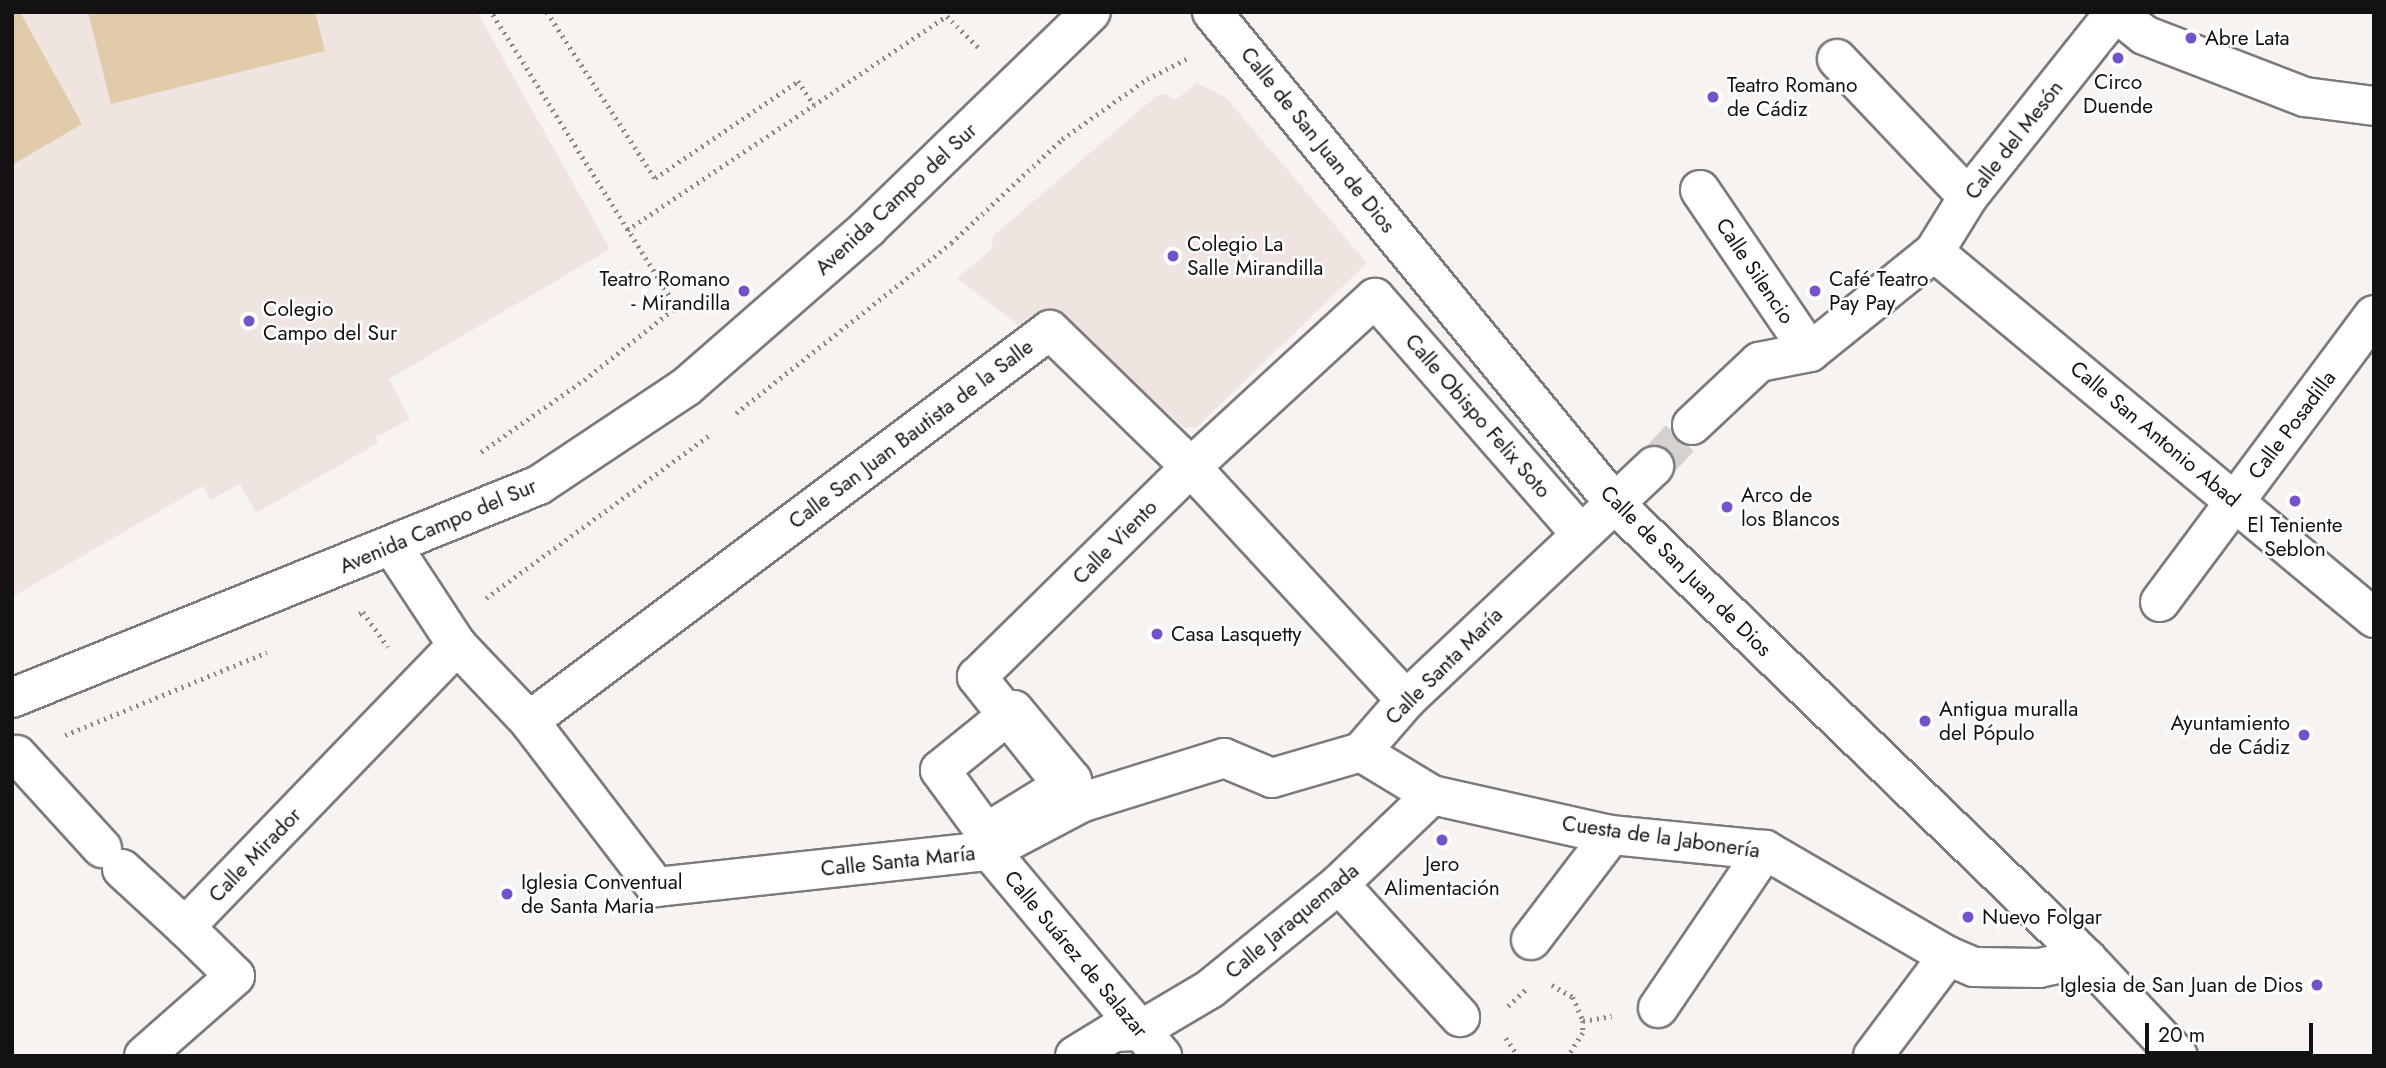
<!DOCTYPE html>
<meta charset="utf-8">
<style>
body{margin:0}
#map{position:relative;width:2386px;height:1068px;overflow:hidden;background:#f7f3f1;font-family:Jost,sans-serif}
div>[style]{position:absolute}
.built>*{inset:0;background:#f0e4e0}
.green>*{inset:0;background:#e0cbab}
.street-tunnel>*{height:38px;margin-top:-19px;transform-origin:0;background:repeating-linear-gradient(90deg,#d5d1cf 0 38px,transparent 0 57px)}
.path>*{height:4.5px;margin-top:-2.25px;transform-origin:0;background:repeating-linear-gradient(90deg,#8a8786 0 2px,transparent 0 7px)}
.roads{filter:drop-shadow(2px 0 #7e7a79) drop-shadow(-2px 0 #7e7a79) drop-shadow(0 2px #7e7a79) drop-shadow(0 -2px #7e7a79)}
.street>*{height:38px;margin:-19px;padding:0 19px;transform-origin:19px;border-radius:19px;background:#fff}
.secondary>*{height:38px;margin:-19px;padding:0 19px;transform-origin:19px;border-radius:19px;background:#fff}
.dots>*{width:19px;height:19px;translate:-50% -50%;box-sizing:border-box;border:4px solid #fff;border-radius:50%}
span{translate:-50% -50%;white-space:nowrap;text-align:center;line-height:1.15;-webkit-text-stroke:5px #fff;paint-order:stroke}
.poi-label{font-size:21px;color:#131111}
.left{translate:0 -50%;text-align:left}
.right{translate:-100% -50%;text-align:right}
.street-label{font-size:21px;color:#131111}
.frame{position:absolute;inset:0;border:14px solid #131111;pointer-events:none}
.scale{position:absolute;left:2145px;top:1023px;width:168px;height:32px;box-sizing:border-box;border:4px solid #131111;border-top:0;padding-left:9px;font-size:21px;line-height:24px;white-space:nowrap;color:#131111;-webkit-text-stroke:5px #fff;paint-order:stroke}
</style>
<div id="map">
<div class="built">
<i style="clip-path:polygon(12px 12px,477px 12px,610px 249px,389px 379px,410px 419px,376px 437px,378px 443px,256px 513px,240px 484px,210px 500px,203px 486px,12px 597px)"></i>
<i style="clip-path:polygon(1197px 83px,1226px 98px,1367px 263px,1197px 427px,1185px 428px,1045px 309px,1021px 327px,957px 278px,991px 250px,994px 235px,1155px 97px,1165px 94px,1176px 100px)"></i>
</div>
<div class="green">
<i style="clip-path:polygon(12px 12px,20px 12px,82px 124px,12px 165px)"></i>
<i style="clip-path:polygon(88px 12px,315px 12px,325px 51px,111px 104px)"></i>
</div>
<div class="street-tunnel">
<i style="left:1654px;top:466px;width:56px;rotate:-47.2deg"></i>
</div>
<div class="path">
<i style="left:547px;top:12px;width:198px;rotate:57deg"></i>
<i style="left:655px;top:178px;width:173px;rotate:-34.1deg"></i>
<i style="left:798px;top:81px;width:29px;rotate:56deg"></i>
<i style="left:627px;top:230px;width:385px;rotate:-33.8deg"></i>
<i style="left:947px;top:16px;width:45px;rotate:45deg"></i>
<i style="left:736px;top:413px;width:274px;rotate:-38.3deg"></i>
<i style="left:951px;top:243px;width:152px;rotate:-43.1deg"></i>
<i style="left:1062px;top:139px;width:104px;rotate:-35.2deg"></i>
<i style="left:1147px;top:79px;width:46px;rotate:-27.1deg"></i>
<i style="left:481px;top:452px;width:126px;rotate:-35deg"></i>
<i style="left:584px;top:380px;width:117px;rotate:-38.4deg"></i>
<i style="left:676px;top:307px;width:348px;rotate:-122.1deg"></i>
<i style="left:486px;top:598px;width:275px;rotate:-36.1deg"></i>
<i style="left:359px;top:614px;width:4px;rotate:-27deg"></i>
<i style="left:363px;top:612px;width:43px;rotate:54.5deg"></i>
<i style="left:65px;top:735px;width:218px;rotate:-22.3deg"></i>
<i style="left:1552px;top:985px;width:24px;rotate:30deg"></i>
<i style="left:1573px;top:997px;width:26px;rotate:67deg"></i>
<i style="left:1583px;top:1021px;width:12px;rotate:90deg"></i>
<i style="left:1583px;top:1033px;width:27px;rotate:123deg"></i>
<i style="left:1508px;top:1006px;width:26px;rotate:-43deg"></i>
<i style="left:1583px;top:1021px;width:29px;rotate:-10deg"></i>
<i style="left:1506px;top:1038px;width:22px;rotate:56deg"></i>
</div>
<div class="roads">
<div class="street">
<i style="left:1212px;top:12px;width:637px;rotate:50.67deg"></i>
<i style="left:1616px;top:505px;width:653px;rotate:43.94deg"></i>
<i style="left:2086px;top:958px;width:134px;rotate:46.8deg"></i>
<i style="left:1837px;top:59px;width:190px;rotate:46.5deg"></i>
<i style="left:1700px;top:190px;width:196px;rotate:55.8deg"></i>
<i style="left:1934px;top:252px;width:572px;rotate:39.75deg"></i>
<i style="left:1692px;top:425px;width:92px;rotate:-43.2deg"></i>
<i style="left:1759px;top:362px;width:52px;rotate:-11.1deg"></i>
<i style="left:1810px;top:352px;width:159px;rotate:-38.9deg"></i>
<i style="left:1934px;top:252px;width:65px;rotate:-58.3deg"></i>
<i style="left:1968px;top:197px;width:236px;rotate:-51.5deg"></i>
<i style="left:2115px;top:12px;width:37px;rotate:38deg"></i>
<i style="left:2144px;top:35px;width:173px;rotate:21.1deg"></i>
<i style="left:2305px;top:97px;width:70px;rotate:7.4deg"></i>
<i style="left:392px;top:546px;width:118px;rotate:56.7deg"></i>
<i style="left:457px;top:645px;width:105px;rotate:46.5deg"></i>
<i style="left:529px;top:721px;width:209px;rotate:52.6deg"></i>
<i style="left:656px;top:887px;width:336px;rotate:-6.2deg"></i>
<i style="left:990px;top:851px;width:105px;rotate:-27.8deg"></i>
<i style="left:1083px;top:802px;width:148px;rotate:-17.3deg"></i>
<i style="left:1224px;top:758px;width:52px;rotate:22.6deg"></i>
<i style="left:1272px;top:778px;width:93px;rotate:-16.3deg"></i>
<i style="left:1361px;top:752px;width:69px;rotate:-49.1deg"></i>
<i style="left:1406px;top:700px;width:341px;rotate:-43.3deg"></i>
<i style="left:2160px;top:602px;width:358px;rotate:-53.3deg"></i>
<i style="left:1014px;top:710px;width:91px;rotate:50.4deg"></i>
<i style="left:1072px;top:780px;width:101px;rotate:148.4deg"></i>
<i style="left:986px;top:833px;width:78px;rotate:-126.1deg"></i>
<i style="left:940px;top:770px;width:95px;rotate:-39deg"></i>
<i style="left:529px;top:721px;width:651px;rotate:-36.89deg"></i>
<i style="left:1050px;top:330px;width:197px;rotate:44.2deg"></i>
<i style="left:1191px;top:467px;width:317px;rotate:47.3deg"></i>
<i style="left:1361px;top:752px;width:83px;rotate:31.2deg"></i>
<i style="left:1432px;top:795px;width:183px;rotate:12.6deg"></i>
<i style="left:1611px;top:835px;width:155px;rotate:5.6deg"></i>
<i style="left:1765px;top:850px;width:211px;rotate:30.1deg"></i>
<i style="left:1948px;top:956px;width:28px;rotate:23deg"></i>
<i style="left:1974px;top:967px;width:65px;rotate:0.9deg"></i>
<i style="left:2039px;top:968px;width:48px;rotate:-12deg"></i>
<i style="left:17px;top:755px;width:126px;rotate:47.6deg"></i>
<i style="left:1083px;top:802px;width:33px;rotate:-137deg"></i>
<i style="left:1059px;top:780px;width:132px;rotate:-128.5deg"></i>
<i style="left:977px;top:677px;width:300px;rotate:-44.5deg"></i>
<i style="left:1191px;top:467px;width:250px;rotate:-42.6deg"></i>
<i style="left:1375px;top:298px;width:313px;rotate:48.9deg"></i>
<i style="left:990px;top:851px;width:268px;rotate:50deg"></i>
<i style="left:122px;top:869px;width:86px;rotate:42.6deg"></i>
<i style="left:1339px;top:884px;width:180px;rotate:47.7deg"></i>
<i style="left:1531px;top:940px;width:132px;rotate:-52.7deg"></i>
<i style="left:1658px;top:1008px;width:191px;rotate:-55.9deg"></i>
<i style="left:144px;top:1056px;width:121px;rotate:-41.3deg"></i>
<i style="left:235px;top:976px;width:70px;rotate:-135.6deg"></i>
<i style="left:185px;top:927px;width:392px;rotate:-46deg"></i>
<i style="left:1075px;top:1056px;width:46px;rotate:-31.6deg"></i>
<i style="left:1114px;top:1032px;width:25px;rotate:-2deg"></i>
<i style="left:1139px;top:1031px;width:82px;rotate:-30.6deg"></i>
<i style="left:1210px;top:989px;width:166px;rotate:-39.1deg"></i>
<i style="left:1339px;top:884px;width:129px;rotate:-43.7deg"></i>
<i style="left:1873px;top:1056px;width:125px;rotate:-53.1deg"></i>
</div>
<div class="secondary">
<i style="left:12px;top:698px;width:568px;rotate:-22.01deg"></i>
<i style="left:539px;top:485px;width:177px;rotate:-33.7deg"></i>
<i style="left:686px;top:387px;width:242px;rotate:-41.1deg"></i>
<i style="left:868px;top:228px;width:310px;rotate:-44.1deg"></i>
</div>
</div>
<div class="dots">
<i style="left:2191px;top:38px;background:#7452cb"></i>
<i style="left:2118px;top:58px;background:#7452cb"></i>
<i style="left:1713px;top:97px;background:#7452cb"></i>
<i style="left:1173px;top:256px;background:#7452cb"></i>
<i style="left:744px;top:291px;background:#7452cb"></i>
<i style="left:1815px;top:291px;background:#7452cb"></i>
<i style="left:249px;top:321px;background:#7452cb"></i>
<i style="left:2295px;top:501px;background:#7452cb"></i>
<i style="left:1727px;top:507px;background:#7452cb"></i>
<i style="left:1157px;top:634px;background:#7452cb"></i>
<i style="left:1925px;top:721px;background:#7452cb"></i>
<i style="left:2304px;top:735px;background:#7452cb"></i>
<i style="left:1442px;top:840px;background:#7452cb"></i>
<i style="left:507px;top:894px;background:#7452cb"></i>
<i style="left:1968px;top:917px;background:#7452cb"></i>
<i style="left:2317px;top:985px;background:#7452cb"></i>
</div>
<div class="poi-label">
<span class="left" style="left:2205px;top:38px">Abre Lata</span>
<span style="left:2118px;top:94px">Circo<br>Duende</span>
<span class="left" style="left:1727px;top:97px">Teatro Romano<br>de Cádiz</span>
<span class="left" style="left:1187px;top:256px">Colegio La<br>Salle Mirandilla</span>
<span class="right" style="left:730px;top:291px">Teatro Romano<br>- Mirandilla</span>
<span class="left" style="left:1829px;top:291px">Café Teatro<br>Pay Pay</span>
<span class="left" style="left:263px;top:321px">Colegio<br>Campo del Sur</span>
<span class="left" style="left:1741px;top:507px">Arco de<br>los Blancos</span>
<span style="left:2295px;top:537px">El Teniente<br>Seblon</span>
<span class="left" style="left:1171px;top:634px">Casa Lasquetty</span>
<span class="left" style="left:1939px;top:721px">Antigua muralla<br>del Pópulo</span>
<span class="right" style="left:2290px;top:735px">Ayuntamiento<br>de Cádiz</span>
<span style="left:1442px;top:876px">Jero<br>Alimentación</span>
<span class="left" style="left:521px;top:894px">Iglesia Conventual<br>de Santa Maria</span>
<span class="left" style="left:1982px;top:917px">Nuevo Folgar</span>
<span class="right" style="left:2303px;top:985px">Iglesia de San Juan de Dios</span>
</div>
<div class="street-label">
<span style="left:1318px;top:140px;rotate:51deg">Calle de San Juan de Dios</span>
<span style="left:2014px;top:140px;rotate:-52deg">Calle del Mesón</span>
<span style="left:896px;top:199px;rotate:-43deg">Avenida Campo del Sur</span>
<span style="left:1755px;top:271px;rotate:56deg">Calle Silencio</span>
<span style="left:1478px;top:416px;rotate:49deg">Calle Obispo Felix Soto</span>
<span style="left:2292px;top:425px;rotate:-53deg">Calle Posadilla</span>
<span style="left:911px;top:434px;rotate:-37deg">Calle San Juan Bautista de la Salle</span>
<span style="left:2155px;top:434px;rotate:40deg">Calle San Antonio Abad</span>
<span style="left:438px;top:526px;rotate:-23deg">Avenida Campo del Sur</span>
<span style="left:1115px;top:542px;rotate:-45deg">Calle Viento</span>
<span style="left:1686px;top:571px;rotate:45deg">Calle de San Juan de Dios</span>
<span style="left:1444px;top:666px;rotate:-45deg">Calle Santa María</span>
<span style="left:1661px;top:837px;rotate:8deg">Cuesta de la Jabonería</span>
<span style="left:255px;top:855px;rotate:-46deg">Calle Mirador</span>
<span style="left:898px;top:861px;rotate:-6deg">Calle Santa María</span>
<span style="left:1292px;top:921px;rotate:-40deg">Calle Jaraquemada</span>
<span style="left:1076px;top:954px;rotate:50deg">Calle Suárez de Salazar</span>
</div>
<div class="frame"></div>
<div class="scale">20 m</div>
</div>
